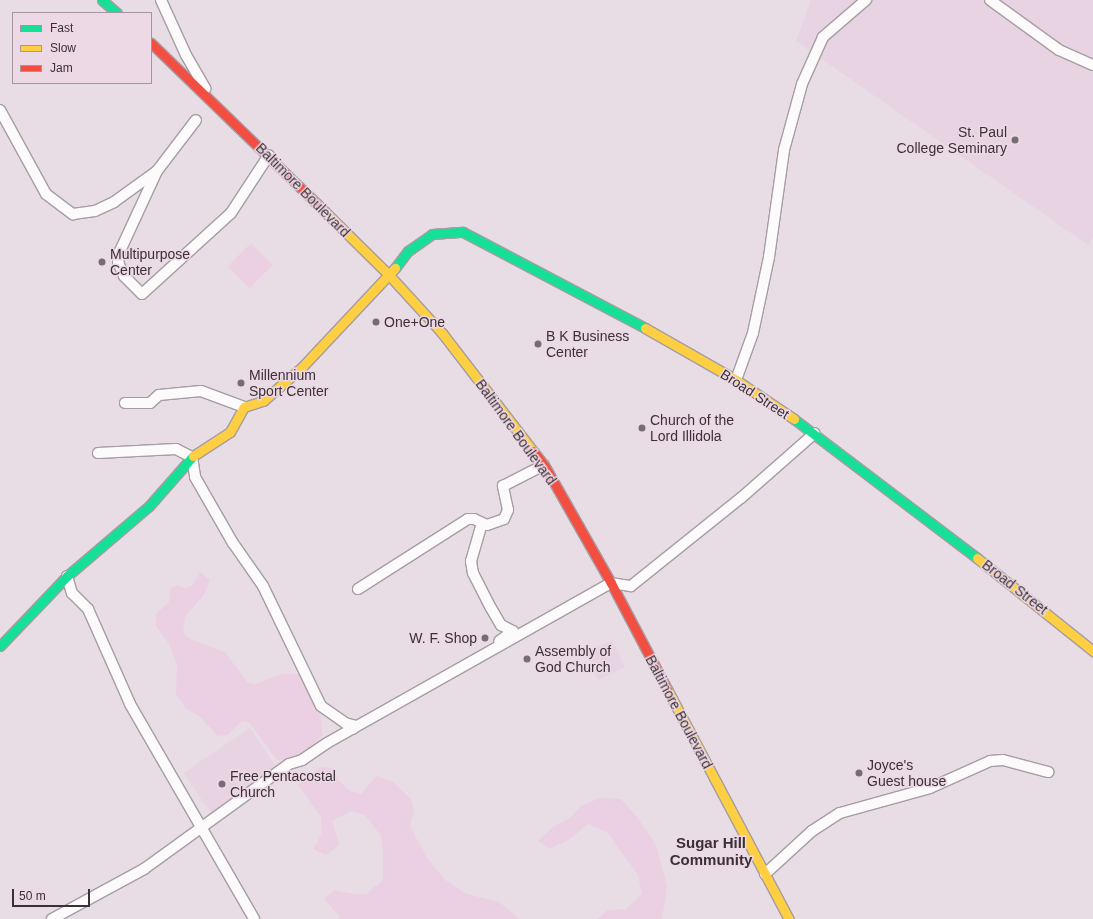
<!DOCTYPE html>
<style>
body{margin:0}
#map{position:relative;width:1093px;height:919px;overflow:hidden;background:#e8dde5;font-family:Helvetica,sans-serif}
div>[style]{position:absolute}
.built>*{inset:0;background:#e7d3e1;transform-origin:0 0}
.green>*{inset:0;background:#ebcfe2;transform-origin:0 0}
.roads{filter:drop-shadow(1px 0 #a59da3) drop-shadow(-1px 0 #a59da3) drop-shadow(0 1px #a59da3) drop-shadow(0 -1px #a59da3)}
.street>*{height:10px;margin:-5px;padding:0 5px;transform-origin:5px;border-radius:5px;background:#fcfafb}
.fast>*{height:9px;margin:-4.5px;padding:0 4.5px;transform-origin:4.5px;border-radius:4.5px;background:#16e098}
.slow>*{height:9px;margin:-4.5px;padding:0 4.5px;transform-origin:4.5px;border-radius:4.5px;background:#ffcf43}
.jam>*{height:9px;margin:-4.5px;padding:0 4.5px;transform-origin:4.5px;border-radius:4.5px;background:#f24e42}
.dots>*{width:11px;height:11px;translate:-50% -50%;box-sizing:border-box;border:2px solid #edd8e6;border-radius:50%}
span{translate:-50% -50%;white-space:nowrap;text-align:center;line-height:1.15;-webkit-text-stroke:3px #edd8e6;paint-order:stroke}
.poi-label{font-size:14px;color:#393136}
.right{translate:-100% -50%;text-align:right}
.left{translate:0 -50%;text-align:left}
.street-label{font-size:14px;color:#393136}
.neighbourhood-label{font-size:15px;color:#393136;font-weight:700}
.legend{position:absolute;left:12px;top:12px;width:140px;height:72px;box-sizing:border-box;background:#edd8e6;border:1px solid #a595a0;margin:0;padding:5px 7px;list-style:none;font-size:12px;color:#393136}
.legend li{display:flex;align-items:center;gap:8px;height:20px}
.legend b{width:20px;border:1px solid #a595a0}
.scale{position:absolute;left:12px;top:889px;width:78px;height:18px;box-sizing:border-box;border:2px solid #393136;border-top:0;padding-left:5px;font-size:12px;line-height:14px;white-space:nowrap;color:#393136;-webkit-text-stroke:3px #edd8e6;paint-order:stroke}
</style>
<div id="map">
<div class="built">
<i style="clip-path:polygon(811px 0,1093px 0,1093px 238px,1088px 245px,796px 41px)"></i>
<i style="left:612px;top:640px;width:30px;height:30px;rotate:64deg"></i>
<i style="left:250px;top:728px;width:50px;height:80px;rotate:56deg"></i>
</div>
<div class="green">
<i style="left:251px;top:243px;width:31px;height:33px;rotate:45deg"></i>
<i style="clip-path:polygon(200px 572px,210px 580px,203px 596px,185px 617px,183px 633px,190px 639px,225px 652px,247px 682px,255px 684px,281px 674px,300px 674px,318px 706px,322px 724px,322px 735px,313px 749px,286px 763px,276px 759px,249px 722px,242px 721px,228px 735px,218px 736px,198px 715px,186px 709px,176px 694px,177px 665px,169px 644px,156px 626px,156px 614px,169px 602px,170px 589px,176px 585px,184px 588px,192px 586px)"></i>
<i style="clip-path:polygon(320px 767px,332px 768px,337px 779px,349px 790px,361px 794px,376px 776px,393px 782px,411px 799px,414px 811px,410px 826px,427px 858px,445px 880px,467px 894px,499px 902px,520px 919px,339px 919px,339px 916px,324px 899px,334px 890px,353px 894px,366px 894px,383px 880px,383px 853px,381px 836px,365px 815px,351px 811px,332px 821px,339px 845px,326px 855px,313px 849px,322px 833px,321px 817px,298px 785px)"></i>
<i style="clip-path:polygon(600px 798px,621px 799px,637px 817px,656px 845px,667px 886px,662px 919px,597px 919px,608px 910px,626px 909px,642px 894px,638px 875px,607px 832px,588px 824px,570px 839px,550px 849px,538px 841px,554px 826px,570px 818px,581px 806px)"></i>
</div>
<div class="roads">
<div class="street">
<i style="left:161px;top:0;width:60px;rotate:65.6deg"></i>
<i style="left:186px;top:55px;width:39px;rotate:60deg"></i>
<i style="left:990px;top:0;width:85px;rotate:35.9deg"></i>
<i style="left:1059px;top:50px;width:37px;rotate:24deg"></i>
<i style="left:0;top:110px;width:96px;rotate:61.3deg"></i>
<i style="left:46px;top:194px;width:34px;rotate:37deg"></i>
<i style="left:73px;top:214px;width:22px;rotate:-8deg"></i>
<i style="left:95px;top:211px;width:21px;rotate:-25deg"></i>
<i style="left:114px;top:202px;width:53px;rotate:-35.8deg"></i>
<i style="left:157px;top:171px;width:64px;rotate:-52.6deg"></i>
<i style="left:157px;top:171px;width:88px;rotate:114.8deg"></i>
<i style="left:120px;top:251px;width:11px;rotate:100deg"></i>
<i style="left:118px;top:262px;width:15px;rotate:67deg"></i>
<i style="left:124px;top:276px;width:25px;rotate:45deg"></i>
<i style="left:142px;top:294px;width:120px;rotate:-42.3deg"></i>
<i style="left:231px;top:213px;width:69px;rotate:-56.8deg"></i>
<i style="left:736px;top:380px;width:50px;rotate:-70.1deg"></i>
<i style="left:753px;top:333px;width:78px;rotate:-78.1deg"></i>
<i style="left:769px;top:257px;width:108px;rotate:-82deg"></i>
<i style="left:784px;top:150px;width:68px;rotate:-74.7deg"></i>
<i style="left:802px;top:84px;width:51px;rotate:-65.9deg"></i>
<i style="left:823px;top:37px;width:57px;rotate:-40.7deg"></i>
<i style="left:125px;top:403px;width:25px"></i>
<i style="left:150px;top:403px;width:12px;rotate:-42deg"></i>
<i style="left:159px;top:395px;width:42px;rotate:-5.4deg"></i>
<i style="left:201px;top:391px;width:46px;rotate:20.4deg"></i>
<i style="left:98px;top:453px;width:78px;rotate:-2.9deg"></i>
<i style="left:176px;top:449px;width:18px;rotate:27deg"></i>
<i style="left:192px;top:457px;width:20px;rotate:81deg"></i>
<i style="left:195px;top:477px;width:76px;rotate:60.1deg"></i>
<i style="left:233px;top:543px;width:52px;rotate:55.1deg"></i>
<i style="left:263px;top:586px;width:133px;rotate:64.2deg"></i>
<i style="left:321px;top:706px;width:29px;rotate:35deg"></i>
<i style="left:345px;top:723px;width:11px;rotate:15deg"></i>
<i style="left:356px;top:726px;width:4px;rotate:135deg"></i>
<i style="left:482px;top:523px;width:40px;rotate:106deg"></i>
<i style="left:471px;top:561px;width:12px;rotate:81deg"></i>
<i style="left:473px;top:573px;width:39px;rotate:63deg"></i>
<i style="left:491px;top:608px;width:20px;rotate:60deg"></i>
<i style="left:501px;top:625px;width:13px;rotate:27deg"></i>
<i style="left:513px;top:631px;width:17px;rotate:144deg"></i>
<i style="left:67px;top:576px;width:18px;rotate:74deg"></i>
<i style="left:72px;top:593px;width:23px;rotate:45deg"></i>
<i style="left:88px;top:609px;width:104px;rotate:66.1deg"></i>
<i style="left:130px;top:704px;width:248px;rotate:60deg"></i>
<i style="left:358px;top:589px;width:130px;rotate:-32.5deg"></i>
<i style="left:468px;top:519px;width:6px"></i>
<i style="left:474px;top:519px;width:14px;rotate:25deg"></i>
<i style="left:487px;top:525px;width:18px;rotate:-19deg"></i>
<i style="left:504px;top:519px;width:10px;rotate:-66deg"></i>
<i style="left:508px;top:510px;width:25px;rotate:-102deg"></i>
<i style="left:503px;top:486px;width:46px;rotate:-27.1deg"></i>
<i style="left:765px;top:874px;width:64px;rotate:-42.5deg"></i>
<i style="left:812px;top:831px;width:33px;rotate:-33deg"></i>
<i style="left:840px;top:813px;width:93px;rotate:-15.5deg"></i>
<i style="left:930px;top:788px;width:66px;rotate:-24.2deg"></i>
<i style="left:990px;top:761px;width:13px;rotate:-4deg"></i>
<i style="left:1003px;top:760px;width:47px;rotate:14.9deg"></i>
<i style="left:52px;top:919px;width:105px;rotate:-28.5deg"></i>
<i style="left:144px;top:869px;width:179px;rotate:-35.9deg"></i>
<i style="left:289px;top:764px;width:14px;rotate:-17deg"></i>
<i style="left:302px;top:760px;width:30px;rotate:-34deg"></i>
<i style="left:327px;top:743px;width:326px;rotate:-29.4deg"></i>
<i style="left:611px;top:583px;width:20px;rotate:9deg"></i>
<i style="left:631px;top:586px;width:141px;rotate:-38.7deg"></i>
<i style="left:741px;top:498px;width:98px;rotate:-41.3deg"></i>
</div>
<div class="fast">
<i style="left:102px;top:0;width:20px;rotate:41deg"></i>
<i style="left:395px;top:268px;width:21px;rotate:-53deg"></i>
<i style="left:408px;top:251px;width:29px;rotate:-35deg"></i>
<i style="left:432px;top:234px;width:31px;rotate:-4deg"></i>
<i style="left:463px;top:232px;width:206px;rotate:27.8deg"></i>
<i style="left:794px;top:419px;width:230px;rotate:37.2deg"></i>
<i style="left:0;top:646px;width:97px;rotate:-46.3deg"></i>
<i style="left:67px;top:576px;width:108px;rotate:-40.5deg"></i>
<i style="left:149px;top:506px;width:67px;rotate:-48.7deg"></i>
</div>
<div class="slow">
<i style="left:317px;top:204px;width:101px;rotate:44.6deg"></i>
<i style="left:389px;top:275px;width:79px;rotate:47.6deg"></i>
<i style="left:442px;top:333px;width:149px;rotate:52.4deg"></i>
<i style="left:645px;top:328px;width:105px;rotate:29.7deg"></i>
<i style="left:736px;top:380px;width:70px;rotate:33.9deg"></i>
<i style="left:193px;top:456px;width:44px;rotate:-33deg"></i>
<i style="left:230px;top:432px;width:29px;rotate:-61deg"></i>
<i style="left:244px;top:407px;width:20px;rotate:-18deg"></i>
<i style="left:263px;top:401px;width:52px;rotate:-41.1deg"></i>
<i style="left:302px;top:367px;width:136px;rotate:-46.8deg"></i>
<i style="left:977px;top:558px;width:149px;rotate:38.7deg"></i>
<i style="left:667px;top:689px;width:260px;rotate:62.1deg"></i>
</div>
<div class="jam">
<i style="left:151px;top:43px;width:231px;rotate:44.1deg"></i>
<i style="left:533px;top:451px;width:18px;rotate:52deg"></i>
<i style="left:544px;top:465px;width:136px;rotate:60.4deg"></i>
<i style="left:611px;top:583px;width:120px;rotate:62.2deg"></i>
</div>
</div>
<div class="dots">
<i style="left:1015px;top:140px;background:#766d73"></i>
<i style="left:102px;top:262px;background:#766d73"></i>
<i style="left:376px;top:322px;background:#766d73"></i>
<i style="left:538px;top:344px;background:#766d73"></i>
<i style="left:241px;top:383px;background:#766d73"></i>
<i style="left:642px;top:428px;background:#766d73"></i>
<i style="left:485px;top:638px;background:#766d73"></i>
<i style="left:527px;top:659px;background:#766d73"></i>
<i style="left:859px;top:773px;background:#766d73"></i>
<i style="left:222px;top:784px;background:#766d73"></i>
</div>
<div class="poi-label">
<span class="right" style="left:1007px;top:140px">St. Paul<br>College Seminary</span>
<span class="left" style="left:110px;top:262px">Multipurpose<br>Center</span>
<span class="left" style="left:384px;top:322px">One+One</span>
<span class="left" style="left:546px;top:344px">B K Business<br>Center</span>
<span class="left" style="left:249px;top:383px">Millennium<br>Sport Center</span>
<span class="left" style="left:650px;top:428px">Church of the<br>Lord Illidola</span>
<span class="right" style="left:477px;top:638px">W. F. Shop</span>
<span class="left" style="left:535px;top:659px">Assembly of<br>God Church</span>
<span class="left" style="left:867px;top:773px">Joyce's<br>Guest house</span>
<span class="left" style="left:230px;top:784px">Free Pentacostal<br>Church</span>
</div>
<div class="street-label">
<span style="left:303px;top:190px;rotate:45deg">Baltimore Boulevard</span>
<span style="left:755px;top:394px;rotate:33deg">Broad Street</span>
<span style="left:516px;top:432px;rotate:54deg">Baltimore Boulevard</span>
<span style="left:1015px;top:587px;rotate:38deg">Broad Street</span>
<span style="left:679px;top:712px;rotate:62deg">Baltimore Boulevard</span>
</div>
<div class="neighbourhood-label">
<span style="left:711px;top:851px">Sugar Hill<br>Community</span>
</div>
<ul class="legend">
<li><b style="height:5px;background:#16e098"></b>Fast</li>
<li><b style="height:5px;background:#ffcf43"></b>Slow</li>
<li><b style="height:5px;background:#f24e42"></b>Jam</li>
</ul>
<div class="scale">50 m</div>
</div>
